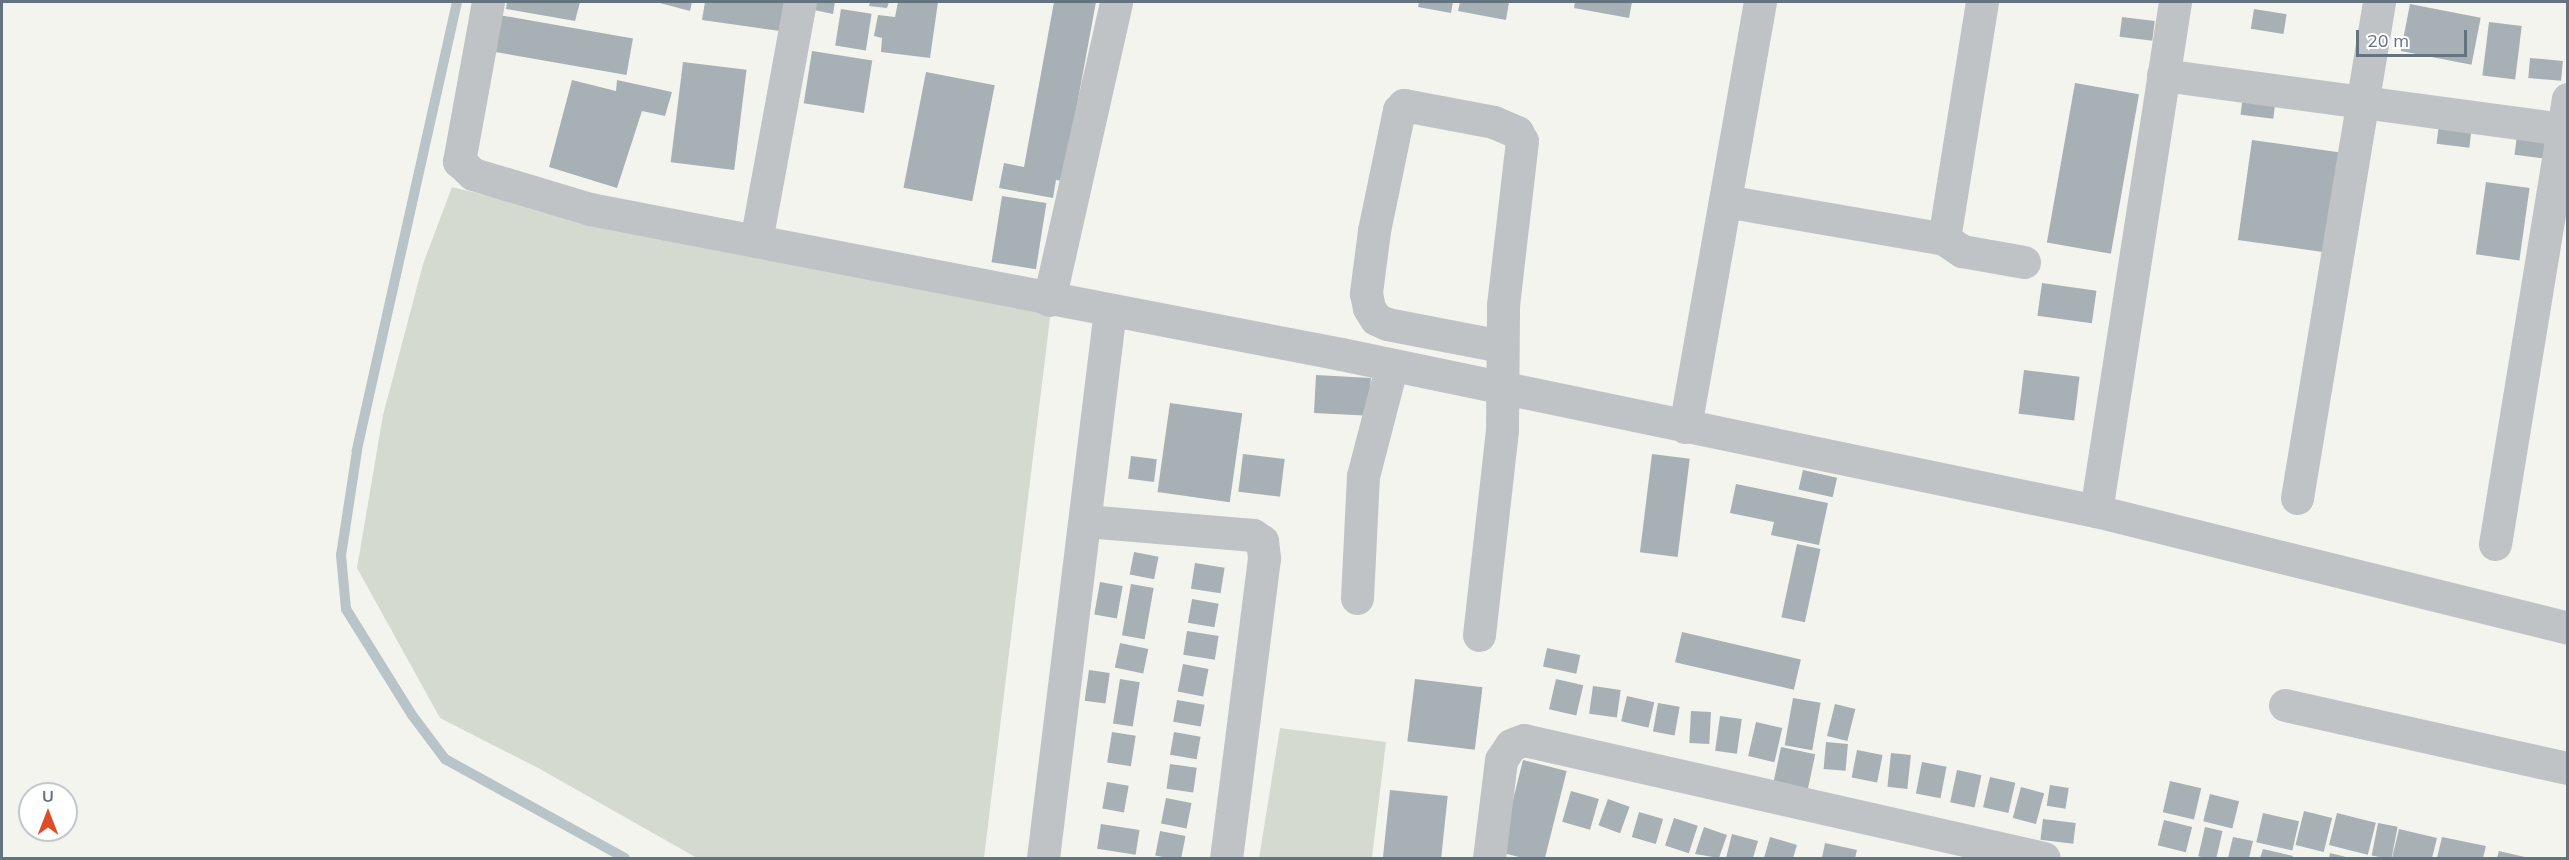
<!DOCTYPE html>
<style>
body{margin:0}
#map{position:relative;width:2569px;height:860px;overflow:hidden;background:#f4f4ef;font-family:Mulish,sans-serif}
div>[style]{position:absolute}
.green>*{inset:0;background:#d5dad1}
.stream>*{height:10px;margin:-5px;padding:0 5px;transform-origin:5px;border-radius:5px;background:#b9c4c9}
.building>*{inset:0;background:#a7b0b4;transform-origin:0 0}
.minor>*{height:33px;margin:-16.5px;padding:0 16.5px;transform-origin:16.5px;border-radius:16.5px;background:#bfc3c6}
span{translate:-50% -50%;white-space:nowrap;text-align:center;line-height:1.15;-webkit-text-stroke:6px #fff;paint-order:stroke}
.frame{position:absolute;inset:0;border:3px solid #637480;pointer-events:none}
.north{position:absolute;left:18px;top:782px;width:60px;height:60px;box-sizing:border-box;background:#fff;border:2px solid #c1c7cc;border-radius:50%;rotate:0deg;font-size:16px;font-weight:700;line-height:24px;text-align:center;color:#637480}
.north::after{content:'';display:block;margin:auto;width:21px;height:27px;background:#dd4d27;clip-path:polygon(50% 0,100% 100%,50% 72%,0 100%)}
.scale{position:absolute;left:2356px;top:30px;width:111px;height:27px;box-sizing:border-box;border:3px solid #637480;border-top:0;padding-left:8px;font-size:18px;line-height:21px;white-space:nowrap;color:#637480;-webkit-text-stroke:4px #fff;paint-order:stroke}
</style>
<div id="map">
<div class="green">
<i style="clip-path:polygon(452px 187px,711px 249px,1051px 310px,984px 858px,697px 858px,540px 769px,440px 718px,357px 568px,383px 415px,423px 264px)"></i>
<i style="clip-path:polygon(1280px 728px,1386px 742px,1372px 858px,1259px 858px)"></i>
</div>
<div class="stream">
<i style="left:457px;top:2px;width:460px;rotate:102.6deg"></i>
<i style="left:357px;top:451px;width:105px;rotate:98.7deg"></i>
<i style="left:341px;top:555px;width:54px;rotate:84.7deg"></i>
<i style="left:346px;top:609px;width:125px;rotate:58.1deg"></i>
<i style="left:412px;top:715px;width:55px;rotate:53.1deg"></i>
<i style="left:445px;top:759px;width:205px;rotate:28.8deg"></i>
</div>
<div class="building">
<i style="clip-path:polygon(507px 2px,580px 2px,575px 21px,506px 9px)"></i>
<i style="clip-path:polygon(656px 2px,692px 2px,690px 11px)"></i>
<i style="clip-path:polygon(705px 2px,786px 2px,780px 31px,702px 20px)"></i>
<i style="clip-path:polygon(811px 2px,835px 2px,833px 14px,809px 9px)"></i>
<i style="clip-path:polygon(870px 2px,889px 2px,887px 8px,869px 6px)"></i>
<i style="clip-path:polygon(898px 2px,938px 2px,930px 58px,881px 52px,882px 38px,874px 36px,878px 15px,895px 17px)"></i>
<i style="clip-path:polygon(1054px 2px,1096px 2px,1063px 181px,1056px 180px,1053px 198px,999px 188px,1004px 163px,1024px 167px)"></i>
<i style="clip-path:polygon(1419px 2px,1453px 2px,1451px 13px,1418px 7px)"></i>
<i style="clip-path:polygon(1460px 2px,1509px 2px,1506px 20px,1458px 11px)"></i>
<i style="clip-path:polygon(1575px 2px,1632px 2px,1629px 18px,1574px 8px)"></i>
<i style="left:2410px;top:4px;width:72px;height:48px;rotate:11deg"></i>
<i style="left:841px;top:9px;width:31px;height:37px;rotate:9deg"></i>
<i style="left:2254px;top:9px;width:33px;height:20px;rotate:9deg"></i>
<i style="left:499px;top:15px;width:136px;height:37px;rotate:10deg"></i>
<i style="left:2122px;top:17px;width:33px;height:20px;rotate:7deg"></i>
<i style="left:2489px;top:22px;width:33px;height:54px;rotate:7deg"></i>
<i style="left:812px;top:51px;width:61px;height:53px;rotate:9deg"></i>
<i style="left:2530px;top:58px;width:33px;height:20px;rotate:5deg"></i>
<i style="left:683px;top:62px;width:64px;height:101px;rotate:7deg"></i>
<i style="left:926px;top:72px;width:70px;height:118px;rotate:11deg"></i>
<i style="clip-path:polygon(572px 80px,616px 91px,617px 80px,672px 92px,665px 116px,642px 111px,617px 188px,549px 167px)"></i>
<i style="left:2075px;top:83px;width:65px;height:162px;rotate:10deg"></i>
<i style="left:2243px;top:95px;width:33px;height:20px;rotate:7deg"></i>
<i style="left:2439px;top:124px;width:33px;height:20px;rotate:7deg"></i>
<i style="left:2517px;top:135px;width:33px;height:20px;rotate:7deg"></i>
<i style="left:2252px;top:140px;width:89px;height:101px;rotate:8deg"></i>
<i style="left:2486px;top:182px;width:44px;height:73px;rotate:8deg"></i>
<i style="left:1002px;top:196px;width:45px;height:67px;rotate:9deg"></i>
<i style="left:2042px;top:283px;width:55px;height:33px;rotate:8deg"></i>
<i style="left:2024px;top:370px;width:56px;height:44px;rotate:7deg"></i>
<i style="left:1316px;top:375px;width:55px;height:38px;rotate:3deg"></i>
<i style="left:1170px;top:403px;width:73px;height:90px;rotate:8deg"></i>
<i style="left:1243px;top:454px;width:42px;height:38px;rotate:7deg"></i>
<i style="left:1652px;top:454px;width:38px;height:99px;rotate:7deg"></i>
<i style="left:1131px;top:456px;width:26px;height:23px;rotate:7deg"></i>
<i style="left:1803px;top:470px;width:35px;height:20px;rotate:13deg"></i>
<i style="clip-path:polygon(1736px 484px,1828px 503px,1819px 545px,1771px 535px,1774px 522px,1730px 513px)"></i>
<i style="left:1797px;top:544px;width:24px;height:75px;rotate:12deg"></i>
<i style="left:1134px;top:552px;width:25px;height:23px;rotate:11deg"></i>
<i style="left:1195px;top:563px;width:30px;height:26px;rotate:9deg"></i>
<i style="left:1100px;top:582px;width:23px;height:33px;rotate:10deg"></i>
<i style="left:1131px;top:584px;width:23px;height:52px;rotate:10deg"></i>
<i style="left:1192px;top:599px;width:27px;height:24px;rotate:10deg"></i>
<i style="left:1187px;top:631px;width:32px;height:24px;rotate:9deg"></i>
<i style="left:1682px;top:632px;width:122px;height:31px;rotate:13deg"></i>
<i style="left:1120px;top:643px;width:29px;height:25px;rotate:12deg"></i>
<i style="left:1547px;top:648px;width:34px;height:19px;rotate:12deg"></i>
<i style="left:1183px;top:664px;width:26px;height:28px;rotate:11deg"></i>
<i style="left:1089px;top:670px;width:21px;height:31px;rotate:8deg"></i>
<i style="left:1120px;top:679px;width:20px;height:45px;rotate:9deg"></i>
<i style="left:1415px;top:679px;width:68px;height:63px;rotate:7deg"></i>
<i style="left:1556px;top:679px;width:28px;height:31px;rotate:13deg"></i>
<i style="left:1593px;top:686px;width:28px;height:28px;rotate:8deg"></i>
<i style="left:1627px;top:696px;width:28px;height:26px;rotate:13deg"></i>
<i style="left:1793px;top:698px;width:28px;height:48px;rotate:10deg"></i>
<i style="left:1177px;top:700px;width:28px;height:22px;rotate:10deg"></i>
<i style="left:1658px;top:703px;width:22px;height:29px;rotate:10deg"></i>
<i style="left:1835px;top:704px;width:21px;height:33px;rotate:14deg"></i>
<i style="left:1691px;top:711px;width:20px;height:32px;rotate:3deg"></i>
<i style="left:1720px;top:716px;width:22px;height:35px;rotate:8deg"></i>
<i style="left:1756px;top:722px;width:27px;height:35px;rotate:13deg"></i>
<i style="left:1112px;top:732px;width:24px;height:31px;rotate:9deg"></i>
<i style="left:1174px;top:732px;width:27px;height:23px;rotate:10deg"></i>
<i style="left:1826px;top:742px;width:22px;height:27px;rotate:5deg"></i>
<i style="left:1781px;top:747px;width:35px;height:36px;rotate:12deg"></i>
<i style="left:1857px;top:750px;width:26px;height:28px;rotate:11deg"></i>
<i style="left:1891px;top:753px;width:20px;height:34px;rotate:6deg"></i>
<i style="left:1523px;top:760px;width:45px;height:95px;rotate:14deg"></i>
<i style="left:1922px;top:762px;width:25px;height:32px;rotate:11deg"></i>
<i style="left:1170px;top:764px;width:27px;height:25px;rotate:8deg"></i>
<i style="left:1957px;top:770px;width:25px;height:33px;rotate:12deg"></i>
<i style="left:1990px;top:777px;width:26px;height:31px;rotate:13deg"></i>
<i style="left:2170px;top:781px;width:32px;height:32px;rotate:13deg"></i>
<i style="left:1107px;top:782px;width:22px;height:27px;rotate:10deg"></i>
<i style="left:2050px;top:785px;width:19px;height:21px;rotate:9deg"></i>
<i style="left:2021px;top:787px;width:24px;height:32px;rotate:15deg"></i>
<i style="left:1390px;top:790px;width:58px;height:68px;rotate:6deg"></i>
<i style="left:1571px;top:791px;width:29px;height:32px;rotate:16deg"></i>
<i style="left:2210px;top:794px;width:30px;height:28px;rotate:14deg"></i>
<i style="left:1166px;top:798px;width:26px;height:26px;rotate:11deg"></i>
<i style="left:1608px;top:799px;width:23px;height:28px;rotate:20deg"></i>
<i style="left:2304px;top:811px;width:29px;height:35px;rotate:14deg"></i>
<i style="left:1639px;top:812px;width:25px;height:26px;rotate:16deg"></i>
<i style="left:2263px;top:813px;width:37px;height:30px;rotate:13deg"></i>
<i style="left:2337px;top:813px;width:40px;height:33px;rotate:14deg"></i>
<i style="left:1674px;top:818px;width:25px;height:29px;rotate:18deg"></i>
<i style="left:2043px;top:819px;width:33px;height:21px;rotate:7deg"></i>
<i style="left:2164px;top:820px;width:29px;height:26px;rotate:14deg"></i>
<i style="left:2378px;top:823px;width:20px;height:33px;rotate:11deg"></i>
<i style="left:1101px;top:824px;width:39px;height:25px;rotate:9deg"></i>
<i style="clip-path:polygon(1704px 827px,1727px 835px,1719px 858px,1695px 854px)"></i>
<i style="left:2205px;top:827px;width:18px;height:30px;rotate:13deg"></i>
<i style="clip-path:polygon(2399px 829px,2437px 838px,2432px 858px,2392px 858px)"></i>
<i style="left:1160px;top:831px;width:26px;height:25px;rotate:11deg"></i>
<i style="clip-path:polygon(1732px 834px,1758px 841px,1753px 858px,1726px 858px)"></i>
<i style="clip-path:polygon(1770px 837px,1797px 845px,1793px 858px,1764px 858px)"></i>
<i style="clip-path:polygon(2233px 837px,2253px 841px,2249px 858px,2228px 858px)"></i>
<i style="clip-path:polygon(2442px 837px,2486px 846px,2483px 858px,2437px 858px)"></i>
<i style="clip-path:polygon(1825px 843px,1857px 850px,1855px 858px,1822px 858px)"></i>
<i style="clip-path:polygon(2263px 849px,2293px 856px,2292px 858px,2260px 858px)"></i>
<i style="clip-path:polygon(2499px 851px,2529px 858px,2497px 858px)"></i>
<i style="clip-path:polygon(2330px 853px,2350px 858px,2329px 858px)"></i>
</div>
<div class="minor">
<i style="left:488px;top:2px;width:162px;rotate:100.3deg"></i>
<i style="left:459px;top:161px;width:19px;rotate:43deg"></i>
<i style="left:473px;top:174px;width:122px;rotate:16.7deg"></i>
<i style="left:590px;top:209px;width:765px;rotate:10.93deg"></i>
<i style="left:1341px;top:354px;width:771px;rotate:11.75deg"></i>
<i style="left:2096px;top:511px;width:486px;rotate:13.9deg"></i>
<i style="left:2163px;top:75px;width:409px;rotate:7.7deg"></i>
<i style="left:1725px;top:201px;width:222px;rotate:9.8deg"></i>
<i style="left:1944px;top:239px;width:22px;rotate:34deg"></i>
<i style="left:1962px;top:251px;width:63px;rotate:10.1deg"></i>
<i style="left:1944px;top:239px;width:240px;rotate:-80.9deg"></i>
<i style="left:756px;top:241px;width:243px;rotate:-79.6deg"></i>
<i style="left:1049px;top:300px;width:305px;rotate:-77.3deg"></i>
<i style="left:1685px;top:427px;width:432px;rotate:-80deg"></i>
<i style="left:2297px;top:498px;width:503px;rotate:-80.61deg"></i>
<i style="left:2096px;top:511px;width:515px;rotate:-81.18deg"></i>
<i style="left:1086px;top:521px;width:168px;rotate:4.8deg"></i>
<i style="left:1253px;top:535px;width:11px;rotate:34deg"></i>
<i style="left:1262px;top:541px;width:17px;rotate:83deg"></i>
<i style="left:1264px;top:558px;width:302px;rotate:97.2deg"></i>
<i style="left:2495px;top:544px;width:451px;rotate:-80.7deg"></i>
<i style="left:1357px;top:598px;width:122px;rotate:-87.2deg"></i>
<i style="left:1363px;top:476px;width:115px;rotate:-75.4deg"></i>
<i style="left:1479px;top:635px;width:207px;rotate:-83.6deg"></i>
<i style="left:1502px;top:429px;width:124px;rotate:-89.5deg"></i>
<i style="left:1503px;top:305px;width:165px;rotate:-83.4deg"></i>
<i style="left:1522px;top:141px;width:10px;rotate:-119deg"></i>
<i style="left:1517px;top:132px;width:25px;rotate:-157deg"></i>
<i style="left:1494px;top:122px;width:92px;rotate:-169.3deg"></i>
<i style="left:1404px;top:105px;width:7px;rotate:135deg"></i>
<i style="left:1399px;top:110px;width:124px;rotate:101.7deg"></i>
<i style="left:1374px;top:231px;width:63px;rotate:97.4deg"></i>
<i style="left:1366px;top:293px;width:15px;rotate:79deg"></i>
<i style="left:1369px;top:308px;width:13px;rotate:58deg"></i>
<i style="left:1376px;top:319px;width:12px;rotate:24deg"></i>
<i style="left:1387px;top:324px;width:116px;rotate:10.9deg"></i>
<i style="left:2285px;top:705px;width:290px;rotate:12.6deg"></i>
<i style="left:1043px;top:858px;width:552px;rotate:-83.03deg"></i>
<i style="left:1489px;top:858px;width:99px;rotate:-83deg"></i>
<i style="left:1501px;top:760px;width:18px;rotate:-56deg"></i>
<i style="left:1511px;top:745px;width:14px;rotate:-21deg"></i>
<i style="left:1524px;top:740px;width:533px;rotate:12.79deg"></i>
</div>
<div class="frame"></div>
<div class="north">U</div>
<div class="scale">20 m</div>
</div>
